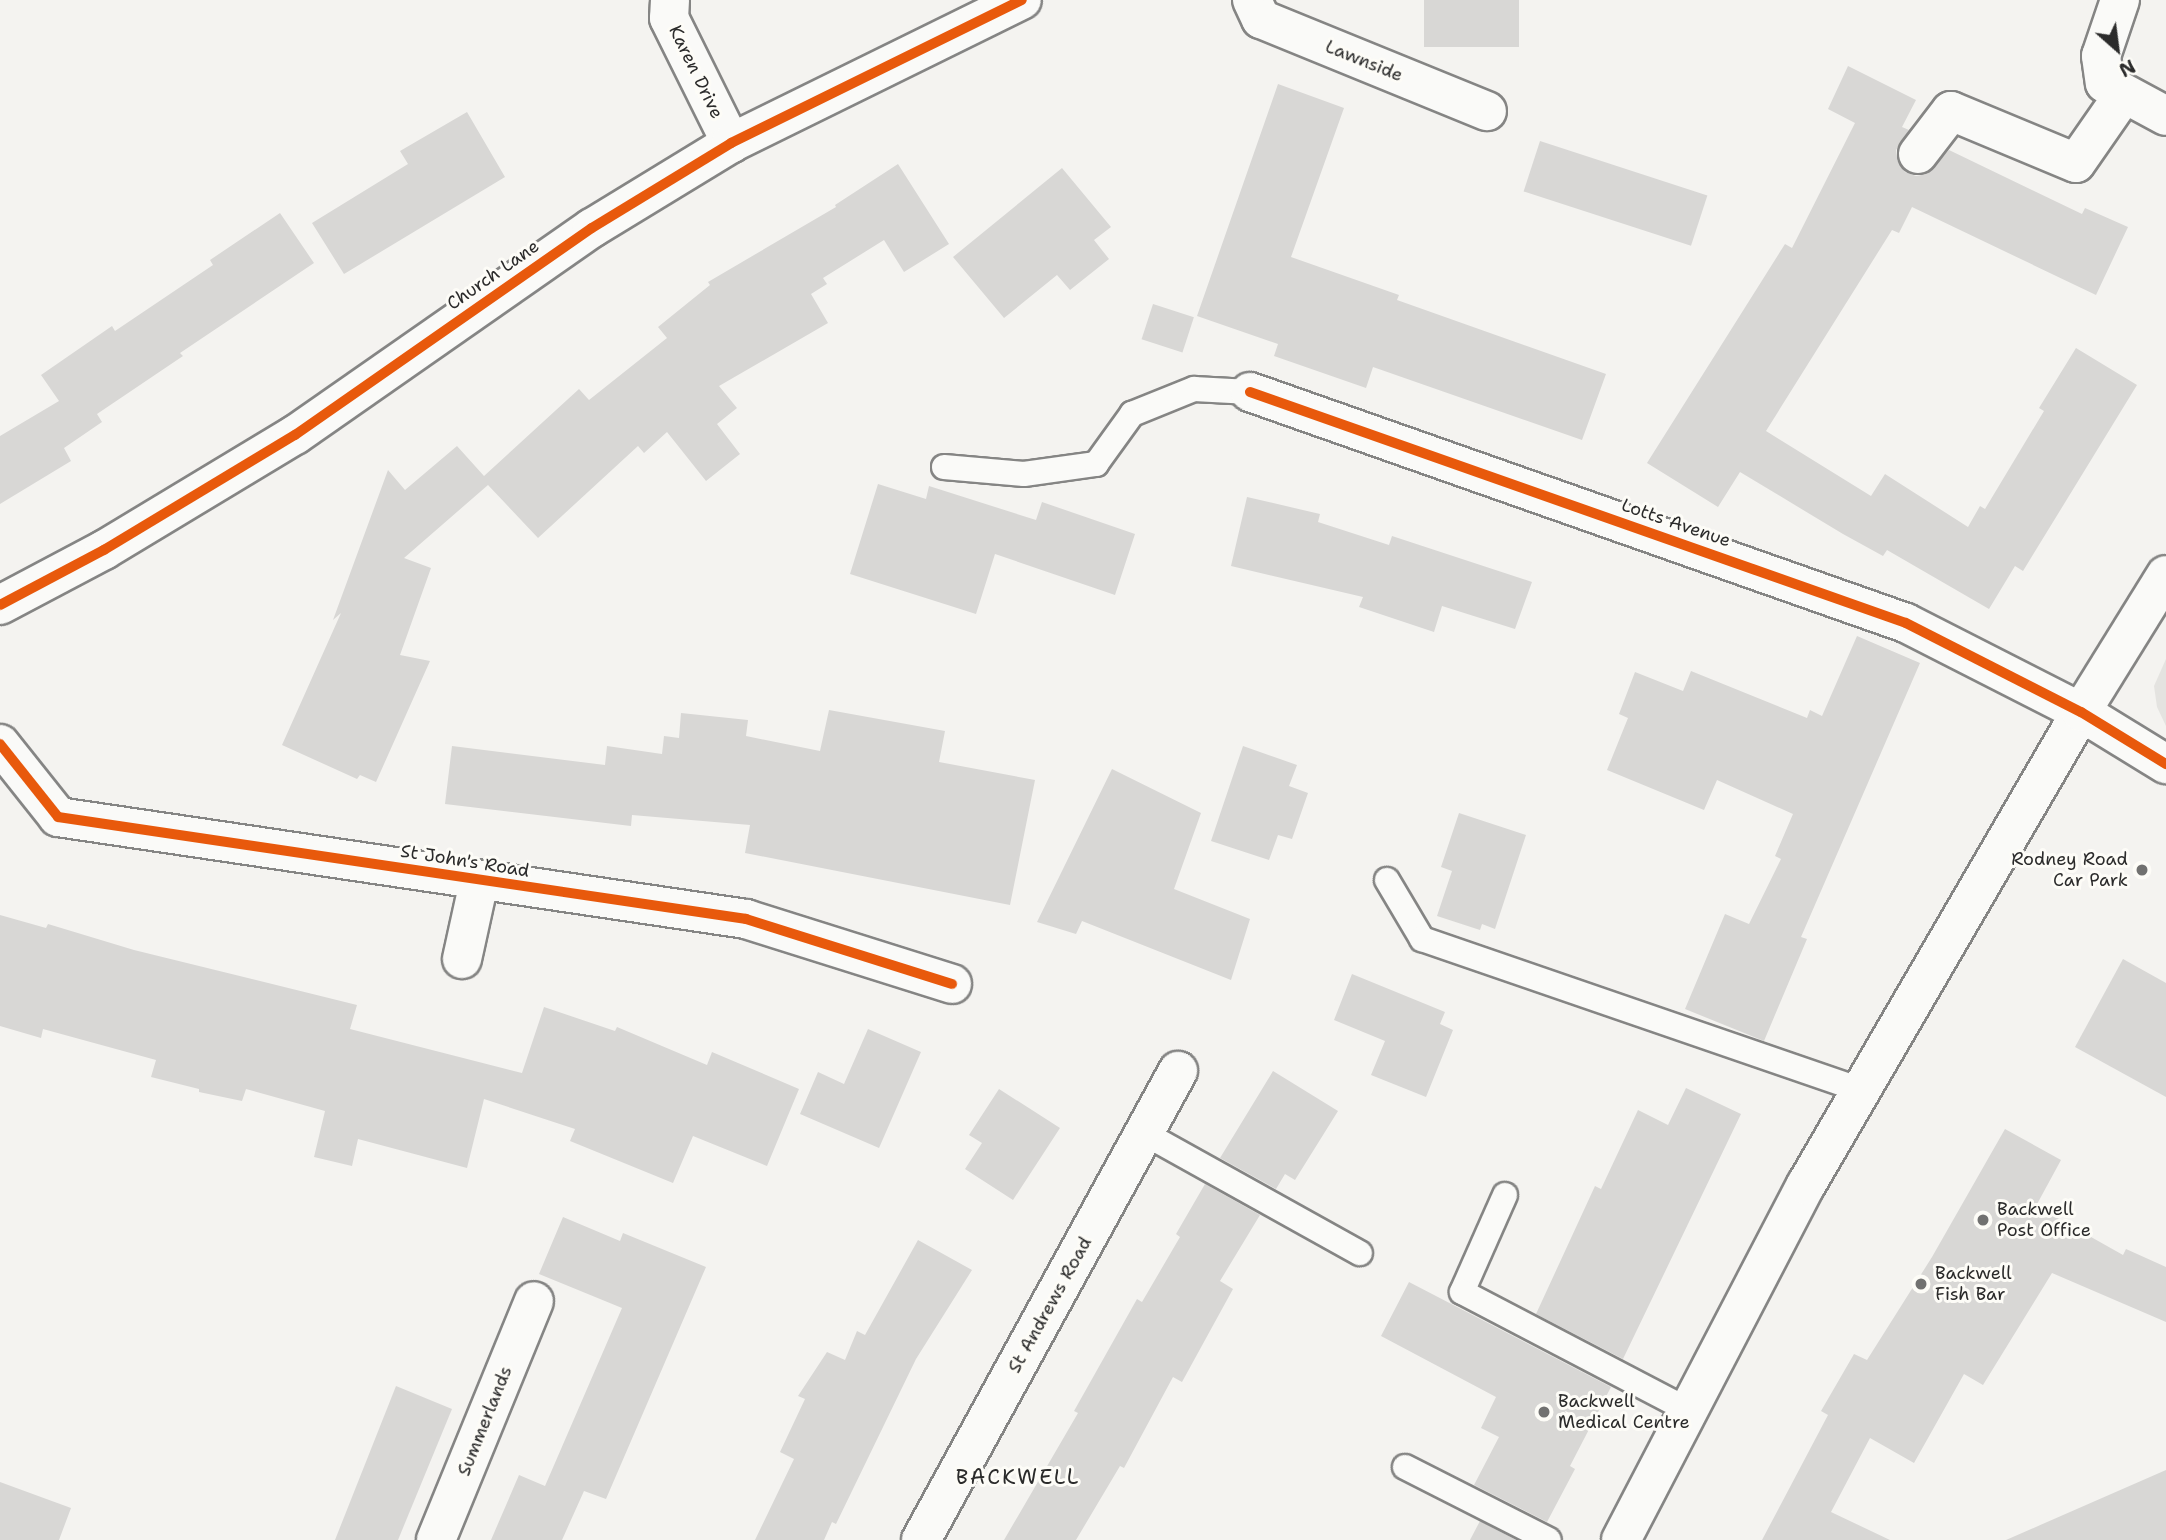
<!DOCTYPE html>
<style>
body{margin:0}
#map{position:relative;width:2166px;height:1540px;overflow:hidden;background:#f4f3f0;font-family:"Shantell Sans",sans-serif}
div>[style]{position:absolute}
.green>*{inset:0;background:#e4e3e0}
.building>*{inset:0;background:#d8d7d5;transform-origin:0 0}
.roads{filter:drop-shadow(2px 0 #858584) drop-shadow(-2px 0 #858584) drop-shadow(0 2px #858584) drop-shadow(0 -2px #858584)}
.service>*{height:24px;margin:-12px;padding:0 12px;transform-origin:12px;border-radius:12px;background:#fafaf8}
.minor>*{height:38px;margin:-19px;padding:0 19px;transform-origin:19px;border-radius:19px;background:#fafaf8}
.primary>*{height:38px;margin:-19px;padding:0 19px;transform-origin:19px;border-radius:19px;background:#fafaf8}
.cycleway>*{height:10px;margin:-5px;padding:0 5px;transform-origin:5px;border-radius:5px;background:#e8590c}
.dots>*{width:19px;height:19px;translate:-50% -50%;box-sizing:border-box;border:4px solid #fdfcf7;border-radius:50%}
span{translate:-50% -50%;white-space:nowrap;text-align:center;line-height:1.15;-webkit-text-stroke:6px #fdfcf7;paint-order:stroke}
.street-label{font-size:18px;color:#2b2b2b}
.poi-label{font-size:18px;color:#2b2b2b}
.right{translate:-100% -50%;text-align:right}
.left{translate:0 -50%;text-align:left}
.quarter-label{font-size:21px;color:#2b2b2b;letter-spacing:2px}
.north{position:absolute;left:2082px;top:14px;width:70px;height:70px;-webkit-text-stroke:5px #fdfcf7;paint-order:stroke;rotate:152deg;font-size:19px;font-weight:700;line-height:28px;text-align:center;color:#2b2b2b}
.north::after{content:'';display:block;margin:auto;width:24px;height:32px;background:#2b2b2b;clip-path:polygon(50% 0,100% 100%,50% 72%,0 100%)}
</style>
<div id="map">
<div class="green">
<i style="clip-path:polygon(2166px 659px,2166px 726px,2157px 707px,2154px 686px)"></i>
</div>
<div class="building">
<i style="left:1424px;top:0;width:95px;height:47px"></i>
<i style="clip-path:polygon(1848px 66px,1916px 100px,1902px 127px,1909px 130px,1896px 150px,1898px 162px,1905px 172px,1916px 176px,1927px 174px,1949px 150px,2082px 214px,2085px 208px,2128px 227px,2096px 295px,1912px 207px,1899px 233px,1892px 230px,1766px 431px,1871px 496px,1885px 474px,1968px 527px,1980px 506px,1985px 509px,2044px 411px,2039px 408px,2076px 348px,2137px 385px,2023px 571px,2015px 566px,1989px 609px,1887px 550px,1883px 556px,1843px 534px,1740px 472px,1718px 507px,1647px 463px,1785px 244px,1792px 248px,1855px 123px,1828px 109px)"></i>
<i style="clip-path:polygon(1278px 84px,1344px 108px,1291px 257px,1399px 295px,1397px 300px,1606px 374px,1582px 440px,1373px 367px,1366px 388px,1274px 356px,1278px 344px,1197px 316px)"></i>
<i style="clip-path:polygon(467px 112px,505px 177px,344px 274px,312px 223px,408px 164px,400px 151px)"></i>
<i style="left:1540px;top:141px;width:176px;height:53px;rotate:18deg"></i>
<i style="clip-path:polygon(898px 164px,949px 244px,904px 272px,884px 240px,823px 278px,827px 284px,811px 294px,828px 323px,719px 386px,737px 408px,717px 424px,740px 454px,706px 481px,667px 432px,644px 453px,638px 446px,538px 538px,488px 485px,404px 558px,431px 568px,400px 655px,430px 661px,376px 782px,360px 775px,357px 779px,282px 745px,341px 613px,333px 620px,388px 470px,405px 490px,457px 446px,484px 476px,579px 389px,589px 400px,667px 338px,658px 327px,710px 285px,708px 282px,836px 207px,835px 205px)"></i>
<i style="clip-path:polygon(1062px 168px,1111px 227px,1094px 240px,1109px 259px,1070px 290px,1057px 275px,1004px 318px,953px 257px)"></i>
<i style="clip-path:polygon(280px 213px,314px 263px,180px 353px,183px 356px,97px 414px,102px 422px,64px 448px,71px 461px,0 504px,0 436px,59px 401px,41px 375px,112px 326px,115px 331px,213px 265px,210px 260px)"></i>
<i style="left:1153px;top:304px;width:43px;height:37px;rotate:18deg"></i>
<i style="clip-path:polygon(878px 484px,926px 499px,929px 486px,1036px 520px,1042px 502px,1135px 534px,1115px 595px,995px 554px,976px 614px,850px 574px)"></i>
<i style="clip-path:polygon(1247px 497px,1320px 514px,1318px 522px,1389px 545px,1392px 536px,1532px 582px,1515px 629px,1442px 606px,1434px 632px,1359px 607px,1363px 597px,1231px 566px)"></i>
<i style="clip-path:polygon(1857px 636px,1920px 663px,1801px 937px,1807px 939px,1764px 1041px,1685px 1009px,1725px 914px,1749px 924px,1781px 859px,1775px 856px,1793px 814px,1717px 780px,1704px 810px,1607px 770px,1628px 718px,1619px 714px,1635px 672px,1683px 691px,1691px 671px,1807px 718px,1810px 710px,1822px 716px)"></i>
<i style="clip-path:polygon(829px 710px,945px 731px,939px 762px,1035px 780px,1010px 905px,745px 853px,750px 825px,632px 815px,631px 826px,445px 804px,452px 746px,605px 765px,607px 746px,662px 754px,664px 736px,679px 738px,681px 713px,748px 720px,746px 736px,820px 751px)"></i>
<i style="clip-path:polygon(1243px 746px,1297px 765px,1289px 786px,1308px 793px,1292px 839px,1278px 835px,1269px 860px,1211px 841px)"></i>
<i style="clip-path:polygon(1112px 769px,1201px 813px,1174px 889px,1250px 919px,1231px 980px,1082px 921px,1076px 934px,1037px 922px)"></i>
<i style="clip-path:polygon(1459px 813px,1526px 835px,1495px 929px,1482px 924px,1480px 930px,1437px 916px,1452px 871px,1441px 867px)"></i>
<i style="clip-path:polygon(0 915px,46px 928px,48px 924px,134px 950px,357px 1005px,350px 1029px,522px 1073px,544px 1007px,615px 1031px,617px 1027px,707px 1065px,712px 1052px,799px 1089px,767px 1166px,693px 1136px,673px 1183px,570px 1141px,575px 1129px,484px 1099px,467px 1168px,358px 1139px,352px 1166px,314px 1157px,325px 1111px,246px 1089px,242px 1101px,199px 1092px,199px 1089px,151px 1077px,156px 1060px,43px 1029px,41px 1038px,0 1026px)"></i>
<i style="clip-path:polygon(2123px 959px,2166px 983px,2166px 1097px,2075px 1047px)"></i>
<i style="clip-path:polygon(1352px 974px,1445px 1012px,1440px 1024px,1453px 1030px,1426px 1097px,1371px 1075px,1385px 1041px,1334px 1020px)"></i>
<i style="clip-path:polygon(868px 1029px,921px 1052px,879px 1148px,800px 1114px,818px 1072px,844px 1084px)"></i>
<i style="clip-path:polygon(1273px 1071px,1338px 1111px,1295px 1180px,1285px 1174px,1276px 1189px,1220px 1158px)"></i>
<i style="clip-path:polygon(1686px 1088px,1741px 1114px,1623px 1359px,1536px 1314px,1595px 1186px,1601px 1189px,1638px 1110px,1668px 1125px)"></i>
<i style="clip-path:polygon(999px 1089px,1060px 1128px,1013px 1200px,965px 1169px,982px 1143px,969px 1135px)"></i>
<i style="clip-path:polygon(2005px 1129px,2061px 1160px,2036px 1206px,2123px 1255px,2126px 1249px,2166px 1267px,2166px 1322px,2052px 1273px,1983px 1385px,1964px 1374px,1914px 1463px,1870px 1438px,1831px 1512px,1890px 1540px,1762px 1540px,1828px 1415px,1821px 1411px,1854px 1354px,1867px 1360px,1932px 1257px)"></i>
<i style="clip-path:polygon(1205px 1184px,1260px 1215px,1220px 1281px,1233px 1289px,1182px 1382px,1173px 1377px,1124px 1468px,1120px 1466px,1076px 1540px,1004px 1540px,1078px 1413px,1074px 1411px,1137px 1299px,1142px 1302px,1180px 1237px,1176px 1234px)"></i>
<i style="clip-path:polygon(563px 1217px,620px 1241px,623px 1233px,706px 1267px,606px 1499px,584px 1491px,562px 1540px,491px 1540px,519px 1475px,545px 1486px,622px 1308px,539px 1274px)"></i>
<i style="clip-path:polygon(918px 1240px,972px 1270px,916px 1359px,836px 1524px,832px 1522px,824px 1540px,755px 1540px,794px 1459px,780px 1452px,805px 1399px,798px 1396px,827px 1352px,845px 1360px,857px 1331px,865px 1335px)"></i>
<i style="clip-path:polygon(1409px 1282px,1611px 1387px,1570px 1466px,1575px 1469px,1547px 1522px,1474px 1485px,1499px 1437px,1481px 1428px,1496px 1397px,1381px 1336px)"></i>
<i style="clip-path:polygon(396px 1386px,452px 1409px,398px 1540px,335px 1540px)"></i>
<i style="clip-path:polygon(2166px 1470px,2166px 1540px,2006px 1540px)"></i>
<i style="clip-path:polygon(0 1482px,71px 1508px,59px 1540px,0 1540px)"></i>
<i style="clip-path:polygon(1480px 1521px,1516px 1540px,1470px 1540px)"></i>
</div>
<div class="roads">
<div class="service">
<i style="left:944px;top:467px;width:80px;rotate:5deg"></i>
<i style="left:1024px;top:474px;width:73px;rotate:-7.9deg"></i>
<i style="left:1096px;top:464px;width:62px;rotate:-54.2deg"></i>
<i style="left:1132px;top:414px;width:67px;rotate:-22deg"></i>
<i style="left:1194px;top:389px;width:56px;rotate:3.1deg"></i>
<i style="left:1387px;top:880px;width:69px;rotate:59.3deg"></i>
<i style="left:1422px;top:939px;width:464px;rotate:19deg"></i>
<i style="left:1144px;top:1133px;width:247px;rotate:29.1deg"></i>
<i style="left:1505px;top:1195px;width:106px;rotate:113.9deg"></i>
<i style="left:1462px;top:1292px;width:255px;rotate:27.6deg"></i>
<i style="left:1405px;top:1467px;width:161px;rotate:26.9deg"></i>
</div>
<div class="minor">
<i style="left:670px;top:0;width:18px;rotate:93deg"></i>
<i style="left:669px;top:18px;width:140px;rotate:63.6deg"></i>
<i style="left:1252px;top:0;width:21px;rotate:65deg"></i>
<i style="left:1261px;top:19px;width:244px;rotate:22.2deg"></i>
<i style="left:2120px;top:0;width:59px;rotate:108.7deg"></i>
<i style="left:2101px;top:56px;width:27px;rotate:82deg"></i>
<i style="left:2105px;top:83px;width:69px;rotate:28.4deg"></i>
<i style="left:1918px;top:154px;width:54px;rotate:-52.5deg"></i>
<i style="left:1951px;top:111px;width:135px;rotate:22.6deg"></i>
<i style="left:2076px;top:163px;width:84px;rotate:-55.2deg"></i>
<i style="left:1250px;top:392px;width:695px;rotate:19.4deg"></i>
<i style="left:1906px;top:623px;width:196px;rotate:27deg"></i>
<i style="left:2081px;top:712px;width:100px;rotate:31.5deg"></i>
<i style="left:0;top:605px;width:118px;rotate:-27.9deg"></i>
<i style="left:104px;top:550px;width:223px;rotate:-31.1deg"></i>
<i style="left:295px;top:435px;width:362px;rotate:-34.9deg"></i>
<i style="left:592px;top:228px;width:163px;rotate:-31.4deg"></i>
<i style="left:731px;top:143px;width:324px;rotate:-26.2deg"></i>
<i style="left:0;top:744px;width:93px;rotate:51.5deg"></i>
<i style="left:58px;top:817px;width:696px;rotate:8.43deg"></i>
<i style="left:746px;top:919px;width:216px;rotate:17.5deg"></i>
<i style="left:462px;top:959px;width:79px;rotate:-77.6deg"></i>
<i style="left:436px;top:1540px;width:258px;rotate:-67.7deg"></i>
<i style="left:921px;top:1540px;width:535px;rotate:-61.28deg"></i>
</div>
<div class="primary">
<i style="left:1621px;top:1540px;width:400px;rotate:-62.5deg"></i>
<i style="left:1806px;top:1185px;width:547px;rotate:-59.83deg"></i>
<i style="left:2081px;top:712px;width:161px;rotate:-58.2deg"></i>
</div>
</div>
<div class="cycleway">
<i style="left:1250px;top:392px;width:695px;rotate:19.4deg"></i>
<i style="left:1906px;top:623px;width:196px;rotate:27deg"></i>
<i style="left:2081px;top:712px;width:100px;rotate:31.5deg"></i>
<i style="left:0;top:605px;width:118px;rotate:-27.9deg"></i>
<i style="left:104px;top:550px;width:223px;rotate:-31.1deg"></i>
<i style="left:295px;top:435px;width:362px;rotate:-34.9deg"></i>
<i style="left:592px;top:228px;width:163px;rotate:-31.4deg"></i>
<i style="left:731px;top:143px;width:324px;rotate:-26.2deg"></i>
<i style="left:0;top:744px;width:93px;rotate:51.5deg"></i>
<i style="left:58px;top:817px;width:696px;rotate:8.43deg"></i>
<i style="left:746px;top:919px;width:216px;rotate:17.5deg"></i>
</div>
<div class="dots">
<i style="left:2142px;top:870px;background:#717170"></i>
<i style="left:1983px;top:1220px;background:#717170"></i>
<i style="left:1921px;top:1284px;background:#717170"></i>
<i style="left:1544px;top:1412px;background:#717170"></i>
</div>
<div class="street-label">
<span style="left:1364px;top:61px;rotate:22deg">Lawnside</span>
<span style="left:696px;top:72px;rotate:64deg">Karen Drive</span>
<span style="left:493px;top:275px;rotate:-35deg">Church Lane</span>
<span style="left:1676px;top:523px;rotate:19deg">Lotts Avenue</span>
<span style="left:465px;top:861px;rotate:9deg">St John's Road</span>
<span style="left:1050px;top:1305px;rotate:-61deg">St Andrews Road</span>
<span style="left:485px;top:1421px;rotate:-68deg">Summerlands</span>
</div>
<div class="poi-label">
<span class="right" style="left:2128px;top:870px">Rodney Road<br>Car Park</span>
<span class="left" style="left:1997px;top:1220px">Backwell<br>Post Office</span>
<span class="left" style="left:1935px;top:1284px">Backwell<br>Fish Bar</span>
<span class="left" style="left:1558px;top:1412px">Backwell<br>Medical Centre</span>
</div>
<div class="quarter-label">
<span style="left:1018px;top:1477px">BACKWELL</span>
</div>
<div class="north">N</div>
</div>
